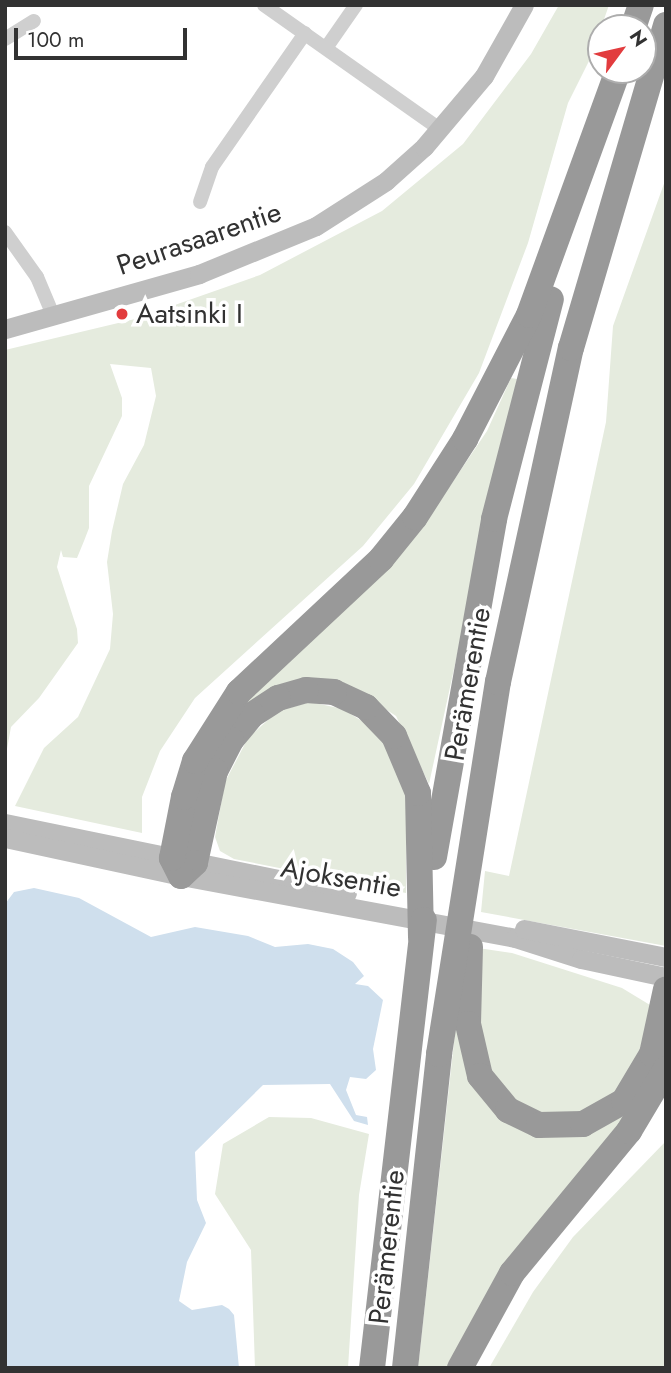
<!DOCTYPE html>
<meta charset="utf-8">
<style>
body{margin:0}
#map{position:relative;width:671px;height:1373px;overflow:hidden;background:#fff;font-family:Jost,sans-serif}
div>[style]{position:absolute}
.green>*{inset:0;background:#e5ebde}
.water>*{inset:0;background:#cfdfed}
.street>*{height:14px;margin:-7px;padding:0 7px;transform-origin:7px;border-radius:7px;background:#cfcfcf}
.secondary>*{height:19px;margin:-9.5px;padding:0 9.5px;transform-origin:9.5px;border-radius:9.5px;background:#bcbcbc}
.highway>*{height:26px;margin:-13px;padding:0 13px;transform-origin:13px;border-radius:13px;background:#999}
.dots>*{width:19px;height:19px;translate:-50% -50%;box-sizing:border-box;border:4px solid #fff;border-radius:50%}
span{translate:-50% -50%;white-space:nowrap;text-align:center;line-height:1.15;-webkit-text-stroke:7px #fff;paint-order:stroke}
.street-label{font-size:28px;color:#323232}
.poi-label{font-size:28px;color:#323232}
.left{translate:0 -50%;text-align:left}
.frame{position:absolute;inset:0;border:7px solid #323232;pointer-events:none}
.north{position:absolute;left:587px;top:14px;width:70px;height:70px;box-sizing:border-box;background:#fff;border:2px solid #adadad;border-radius:50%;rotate:57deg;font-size:19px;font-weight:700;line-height:28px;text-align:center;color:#323232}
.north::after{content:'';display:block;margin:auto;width:24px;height:32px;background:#e23c3e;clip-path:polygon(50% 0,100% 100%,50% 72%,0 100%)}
.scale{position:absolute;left:14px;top:28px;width:173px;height:32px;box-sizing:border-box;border:4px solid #323232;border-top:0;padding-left:9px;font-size:21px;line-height:24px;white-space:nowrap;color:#323232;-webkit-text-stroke:5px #fff;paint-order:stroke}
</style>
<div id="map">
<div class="green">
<i style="clip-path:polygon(559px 5px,609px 5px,591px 57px,568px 103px,528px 243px,479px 373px,414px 484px,363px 546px,195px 698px,160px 751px,142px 797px,142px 833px,15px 806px,44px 748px,78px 717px,110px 649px,113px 614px,107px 562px,112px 531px,123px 484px,144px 445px,156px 396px,151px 368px,110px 364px,122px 398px,122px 416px,89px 486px,89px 528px,84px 541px,77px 558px,63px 557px,61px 550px,57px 567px,77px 629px,78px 643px,39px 698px,11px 727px,5px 760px,5px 350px,135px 319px,260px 275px,382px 211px,463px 144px,531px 54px)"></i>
<i style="clip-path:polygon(666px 178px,666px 946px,481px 912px,485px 871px,509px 876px,606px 422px,613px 326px)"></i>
<i style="clip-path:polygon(511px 378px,517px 379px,429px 784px,396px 716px,352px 687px,229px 722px,247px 698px,421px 529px,487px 431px)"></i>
<i style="clip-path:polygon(310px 702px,343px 709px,379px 732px,406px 791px,406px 893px,234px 859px,220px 851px,215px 837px,225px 782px,248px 738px,278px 711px)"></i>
<i style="clip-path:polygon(478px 948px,512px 953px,622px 988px,650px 1005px,647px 1030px,630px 1075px,600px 1107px,557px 1117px,524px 1107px,492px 1079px,478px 1043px)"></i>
<i style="clip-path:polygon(458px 1006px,460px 1040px,534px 1132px,642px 1090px,451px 1368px,418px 1368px)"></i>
<i style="clip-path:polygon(269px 1117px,311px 1118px,369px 1134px,359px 1195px,348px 1368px,255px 1368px,251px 1250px,215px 1194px,223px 1144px)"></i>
<i style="clip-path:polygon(666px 1141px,666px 1368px,489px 1368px,533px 1292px,573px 1237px)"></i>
</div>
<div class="water">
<i style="clip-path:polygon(34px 888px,79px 898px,151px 937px,195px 927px,248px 936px,275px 947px,308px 944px,333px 949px,353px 962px,364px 976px,355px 984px,368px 986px,383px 1000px,373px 1049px,376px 1070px,366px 1079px,350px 1077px,346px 1090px,356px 1115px,367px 1117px,368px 1125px,354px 1121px,330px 1084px,263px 1085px,195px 1152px,197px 1200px,206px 1223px,187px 1262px,179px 1301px,192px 1310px,222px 1305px,229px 1309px,234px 1315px,239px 1368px,5px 1368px,5px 904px,14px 892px)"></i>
</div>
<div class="street">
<i style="left:264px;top:5px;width:215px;rotate:35.2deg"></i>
<i style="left:5px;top:39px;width:34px;rotate:-32deg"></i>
<i style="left:326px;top:48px;width:52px;rotate:-55.1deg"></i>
<i style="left:200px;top:202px;width:37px;rotate:-71deg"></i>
<i style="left:212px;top:167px;width:163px;rotate:-55.2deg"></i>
<i style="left:5px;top:232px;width:55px;rotate:54.6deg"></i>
<i style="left:37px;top:277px;width:41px;rotate:67.2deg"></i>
</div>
<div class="secondary">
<i style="left:5px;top:329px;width:202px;rotate:-15.8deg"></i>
<i style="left:199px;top:274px;width:126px;rotate:-22.3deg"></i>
<i style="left:316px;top:226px;width:83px;rotate:-32.7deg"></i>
<i style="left:386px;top:181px;width:51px;rotate:-41.8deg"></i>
<i style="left:424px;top:147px;width:93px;rotate:-49.8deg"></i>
<i style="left:484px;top:76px;width:81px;rotate:-60.6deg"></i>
<i style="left:5px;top:823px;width:349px;rotate:11.6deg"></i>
<i style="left:5px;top:838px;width:180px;rotate:12.2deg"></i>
<i style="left:181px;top:876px;width:340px;rotate:10.5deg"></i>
<i style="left:515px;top:938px;width:69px;rotate:17.7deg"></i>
<i style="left:581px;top:959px;width:87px;rotate:12deg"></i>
<i style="left:524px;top:929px;width:145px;rotate:11.2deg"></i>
</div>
<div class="highway">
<i style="left:633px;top:28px;width:24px;rotate:-71deg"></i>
<i style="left:434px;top:857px;width:343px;rotate:-79.9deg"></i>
<i style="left:494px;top:519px;width:227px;rotate:-75.5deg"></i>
<i style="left:421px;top:937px;width:144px;rotate:-91.2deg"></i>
<i style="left:418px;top:793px;width:62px;rotate:-112.8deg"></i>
<i style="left:394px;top:736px;width:40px;rotate:-134deg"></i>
<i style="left:366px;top:707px;width:35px;rotate:-155deg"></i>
<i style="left:334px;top:692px;width:28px;rotate:-176deg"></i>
<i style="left:306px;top:690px;width:29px;rotate:164deg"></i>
<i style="left:278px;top:698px;width:31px;rotate:147deg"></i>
<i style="left:252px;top:715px;width:33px;rotate:130deg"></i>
<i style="left:231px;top:740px;width:35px;rotate:117deg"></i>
<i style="left:215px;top:771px;width:94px;rotate:102.3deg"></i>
<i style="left:195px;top:863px;width:19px;rotate:137deg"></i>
<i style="left:181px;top:876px;width:20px;rotate:-117deg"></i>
<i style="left:172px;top:858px;width:62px;rotate:-78.9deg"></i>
<i style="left:184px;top:797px;width:38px;rotate:-73deg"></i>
<i style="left:195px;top:761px;width:82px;rotate:-57.5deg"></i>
<i style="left:239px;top:692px;width:195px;rotate:-43.1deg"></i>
<i style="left:381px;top:559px;width:54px;rotate:-51deg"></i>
<i style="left:415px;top:517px;width:93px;rotate:-57.3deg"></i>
<i style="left:465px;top:439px;width:140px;rotate:-62.7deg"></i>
<i style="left:529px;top:315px;width:261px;rotate:-70deg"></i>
<i style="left:470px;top:947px;width:77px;rotate:91.5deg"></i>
<i style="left:468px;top:1024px;width:53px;rotate:77deg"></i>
<i style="left:480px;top:1076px;width:44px;rotate:50.5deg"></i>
<i style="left:508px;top:1110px;width:34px;rotate:26deg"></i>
<i style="left:539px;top:1125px;width:44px;rotate:-1.3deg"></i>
<i style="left:583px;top:1124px;width:47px;rotate:-29.3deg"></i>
<i style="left:624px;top:1101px;width:55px;rotate:-59.2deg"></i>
<i style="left:652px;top:1054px;width:66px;rotate:-77.8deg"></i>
<i style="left:372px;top:1368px;width:451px;rotate:-83.4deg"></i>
<i style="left:405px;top:1368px;width:316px;rotate:-83.8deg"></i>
<i style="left:439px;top:1054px;width:377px;rotate:-81deg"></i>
<i style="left:498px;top:682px;width:342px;rotate:-77.7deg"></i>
<i style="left:571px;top:348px;width:337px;rotate:-73.6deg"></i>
<i style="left:460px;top:1368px;width:108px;rotate:-61.3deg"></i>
<i style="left:512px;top:1273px;width:184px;rotate:-50.5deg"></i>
<i style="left:629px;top:1131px;width:72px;rotate:-59.2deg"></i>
</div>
<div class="dots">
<i style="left:122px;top:314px;background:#e23c3e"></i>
</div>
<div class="street-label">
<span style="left:199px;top:239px;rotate:-19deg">Peurasaarentie</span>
<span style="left:468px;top:684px;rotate:-80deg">Perämerentie</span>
<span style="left:341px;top:878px;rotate:10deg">Ajoksentie</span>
<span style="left:387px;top:1247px;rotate:-84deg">Perämerentie</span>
</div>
<div class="poi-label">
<span class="left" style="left:136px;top:314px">Aatsinki I</span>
</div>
<div class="frame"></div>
<div class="north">N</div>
<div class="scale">100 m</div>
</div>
